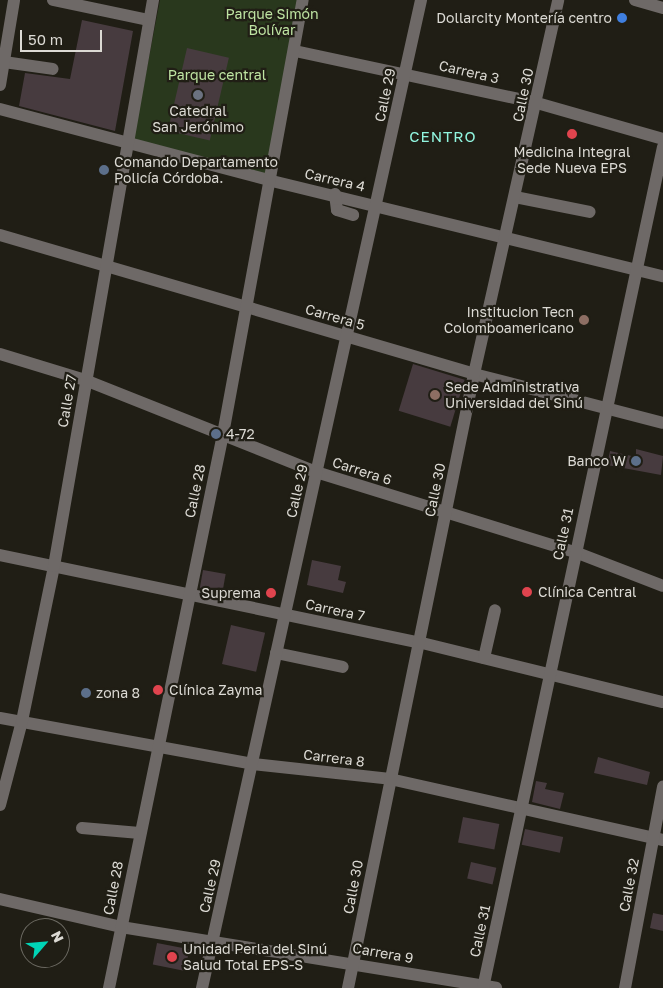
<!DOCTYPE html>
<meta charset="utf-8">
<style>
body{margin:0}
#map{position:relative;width:663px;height:988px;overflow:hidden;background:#201e15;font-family:"Golos Text",sans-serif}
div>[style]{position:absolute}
.green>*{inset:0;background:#29381d}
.building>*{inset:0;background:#473b3f;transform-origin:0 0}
.minor>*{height:12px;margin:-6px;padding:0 6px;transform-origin:6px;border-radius:6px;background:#6e6967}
.dots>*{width:14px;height:14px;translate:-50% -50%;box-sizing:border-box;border:2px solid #201e15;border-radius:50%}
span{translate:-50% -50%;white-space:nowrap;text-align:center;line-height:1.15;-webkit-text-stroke:4.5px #201e15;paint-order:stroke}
.park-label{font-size:14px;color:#bee4a2}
.poi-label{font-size:14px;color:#dcdad4}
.right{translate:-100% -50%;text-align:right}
.left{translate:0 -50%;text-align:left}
.street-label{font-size:14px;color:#dcdad4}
.neighbourhood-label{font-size:15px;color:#91f5df;letter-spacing:1px}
.north{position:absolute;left:20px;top:918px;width:50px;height:50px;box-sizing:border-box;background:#201e15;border:1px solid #6b6961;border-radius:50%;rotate:63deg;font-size:14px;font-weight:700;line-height:20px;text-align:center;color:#dcdad4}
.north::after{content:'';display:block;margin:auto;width:18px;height:22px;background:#00d5b7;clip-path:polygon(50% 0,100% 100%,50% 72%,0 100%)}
.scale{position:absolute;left:20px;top:30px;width:82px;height:22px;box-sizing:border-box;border:2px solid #dcdad4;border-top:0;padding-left:6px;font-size:15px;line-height:18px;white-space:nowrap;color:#dcdad4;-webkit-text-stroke:4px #201e15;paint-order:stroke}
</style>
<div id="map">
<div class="green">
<i style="clip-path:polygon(160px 0,301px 0,269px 175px,133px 141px)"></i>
</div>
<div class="building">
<i style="clip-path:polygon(82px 20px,133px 31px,115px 131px,19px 106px,25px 73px,70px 79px)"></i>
<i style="left:187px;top:48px;width:43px;height:85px;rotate:13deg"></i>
<i style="left:413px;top:364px;width:54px;height:49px;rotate:17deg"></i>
<i style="clip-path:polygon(636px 449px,663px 456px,661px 475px,607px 465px,610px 451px,636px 457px)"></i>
<i style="clip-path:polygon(312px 560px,341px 566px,338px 580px,346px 582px,343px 593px,307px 585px)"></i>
<i style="left:203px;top:570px;width:23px;height:18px;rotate:10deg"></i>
<i style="left:231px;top:625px;width:35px;height:40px;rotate:13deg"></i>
<i style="clip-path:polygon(598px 757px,650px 772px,647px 785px,594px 773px)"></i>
<i style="clip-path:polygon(536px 781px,547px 783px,545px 789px,564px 793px,560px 809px,532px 802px)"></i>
<i style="left:463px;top:817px;width:37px;height:26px;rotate:11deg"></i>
<i style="left:525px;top:829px;width:39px;height:16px;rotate:12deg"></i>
<i style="left:471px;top:862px;width:26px;height:17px;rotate:13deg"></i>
<i style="clip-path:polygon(653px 913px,663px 915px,663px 931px,650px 928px)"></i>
<i style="left:157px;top:943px;width:33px;height:22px;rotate:11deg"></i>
</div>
<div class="minor">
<i style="left:53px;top:0;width:98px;rotate:11.8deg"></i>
<i style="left:635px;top:0;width:29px;rotate:16deg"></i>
<i style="left:295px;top:51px;width:248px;rotate:12.1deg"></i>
<i style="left:537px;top:103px;width:131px;rotate:15.9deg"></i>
<i style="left:4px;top:62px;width:49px;rotate:8.1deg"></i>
<i style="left:0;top:85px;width:86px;rotate:-80.6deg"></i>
<i style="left:0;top:109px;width:281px;rotate:14.8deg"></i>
<i style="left:272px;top:181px;width:402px;rotate:13.7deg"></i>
<i style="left:335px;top:194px;width:16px;rotate:83deg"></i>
<i style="left:337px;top:210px;width:17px;rotate:17deg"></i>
<i style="left:515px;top:197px;width:76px;rotate:11.3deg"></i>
<i style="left:0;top:235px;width:494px;rotate:16.3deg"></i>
<i style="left:474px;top:374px;width:195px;rotate:14.5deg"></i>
<i style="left:0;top:354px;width:89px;rotate:17deg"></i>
<i style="left:85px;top:380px;width:249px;rotate:21.7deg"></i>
<i style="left:316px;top:472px;width:271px;rotate:17.2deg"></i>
<i style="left:575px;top:552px;width:94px;rotate:21.1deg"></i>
<i style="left:0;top:555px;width:427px;rotate:11.8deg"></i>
<i style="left:418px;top:642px;width:252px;rotate:13.8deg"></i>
<i style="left:276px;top:653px;width:68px;rotate:11.8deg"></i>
<i style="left:484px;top:658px;width:49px;rotate:-77.1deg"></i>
<i style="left:0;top:718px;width:257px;rotate:10.3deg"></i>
<i style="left:253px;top:764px;width:138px;rotate:6.2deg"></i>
<i style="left:390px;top:779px;width:280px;rotate:12.6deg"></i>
<i style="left:0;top:805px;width:87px;rotate:-75.3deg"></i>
<i style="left:22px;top:721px;width:158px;rotate:-78.3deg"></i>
<i style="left:54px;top:566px;width:575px;rotate:-80.08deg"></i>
<i style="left:82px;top:828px;width:58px;rotate:4.9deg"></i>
<i style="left:0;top:899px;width:124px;rotate:13deg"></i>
<i style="left:121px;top:927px;width:380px;rotate:9.2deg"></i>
<i style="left:109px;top:988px;width:566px;rotate:-78.37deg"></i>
<i style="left:223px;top:434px;width:441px;rotate:-79.6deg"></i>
<i style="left:202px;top:988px;width:1012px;rotate:-77.5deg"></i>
<i style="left:348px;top:988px;width:627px;rotate:-78.4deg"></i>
<i style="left:474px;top:374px;width:383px;rotate:-77.3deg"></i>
<i style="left:483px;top:988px;width:860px;rotate:-77.92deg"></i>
<i style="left:625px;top:988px;width:205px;rotate:-79.3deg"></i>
</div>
<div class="dots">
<i style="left:622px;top:18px;background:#3f7fe0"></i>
<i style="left:198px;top:95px;background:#6b7280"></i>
<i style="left:572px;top:134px;background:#e0444e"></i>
<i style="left:104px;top:170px;background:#5c6f8a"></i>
<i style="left:584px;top:320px;background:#8d6e63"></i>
<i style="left:435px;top:395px;background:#8d6e63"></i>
<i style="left:216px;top:434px;background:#5c6f8a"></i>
<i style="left:636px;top:461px;background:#5c6f8a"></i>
<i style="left:527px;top:592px;background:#e0444e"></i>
<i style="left:271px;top:593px;background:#e0444e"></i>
<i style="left:158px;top:690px;background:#e0444e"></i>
<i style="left:86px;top:693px;background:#5c6f8a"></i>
<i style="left:172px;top:957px;background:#e0444e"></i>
</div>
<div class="park-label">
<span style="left:272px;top:22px">Parque Simón<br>Bolívar</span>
<span style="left:217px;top:75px">Parque central</span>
</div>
<div class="poi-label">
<span class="right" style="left:612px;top:18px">Dollarcity Montería centro</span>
<span style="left:198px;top:119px">Catedral<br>San Jerónimo</span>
<span style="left:572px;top:160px">Medicina Integral<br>Sede Nueva EPS</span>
<span class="left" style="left:114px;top:170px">Comando Departamento<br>Policía Córdoba.</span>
<span class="right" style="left:574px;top:320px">Institucion Tecn<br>Colomboamericano</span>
<span class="left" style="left:445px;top:395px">Sede Administrativa<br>Universidad del Sinú</span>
<span class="left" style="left:226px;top:434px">4-72</span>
<span class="right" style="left:626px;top:461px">Banco W</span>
<span class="left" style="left:538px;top:592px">Clínica Central</span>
<span class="right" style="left:261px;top:593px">Suprema</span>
<span class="left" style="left:169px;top:690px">Clínica Zayma</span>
<span class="left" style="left:96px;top:693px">zona 8</span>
<span class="left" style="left:183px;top:957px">Unidad Perla del Sinú<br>Salud Total EPS-S</span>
</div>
<div class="street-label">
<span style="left:469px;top:72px;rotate:13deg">Carrera 3</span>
<span style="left:385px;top:95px;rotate:-78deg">Calle 29</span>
<span style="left:523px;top:95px;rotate:-78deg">Calle 30</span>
<span style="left:335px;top:180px;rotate:13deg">Carrera 4</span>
<span style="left:335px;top:317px;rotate:16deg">Carrera 5</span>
<span style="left:67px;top:401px;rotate:-80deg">Calle 27</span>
<span style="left:362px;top:471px;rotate:18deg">Carrera 6</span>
<span style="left:435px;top:490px;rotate:-78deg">Calle 30</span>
<span style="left:195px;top:491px;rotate:-78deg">Calle 28</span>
<span style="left:297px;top:491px;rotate:-77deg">Calle 29</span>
<span style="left:563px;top:534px;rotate:-78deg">Calle 31</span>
<span style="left:335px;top:610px;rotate:12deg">Carrera 7</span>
<span style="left:334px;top:758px;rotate:7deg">Carrera 8</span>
<span style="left:629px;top:885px;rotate:-79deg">Calle 32</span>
<span style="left:210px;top:886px;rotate:-77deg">Calle 29</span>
<span style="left:353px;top:887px;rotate:-79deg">Calle 30</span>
<span style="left:113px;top:888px;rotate:-79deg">Calle 28</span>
<span style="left:480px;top:931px;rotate:-78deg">Calle 31</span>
<span style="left:383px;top:953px;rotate:10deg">Carrera 9</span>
</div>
<div class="neighbourhood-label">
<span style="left:443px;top:137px">CENTRO</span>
</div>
<div class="north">N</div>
<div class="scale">50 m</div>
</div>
